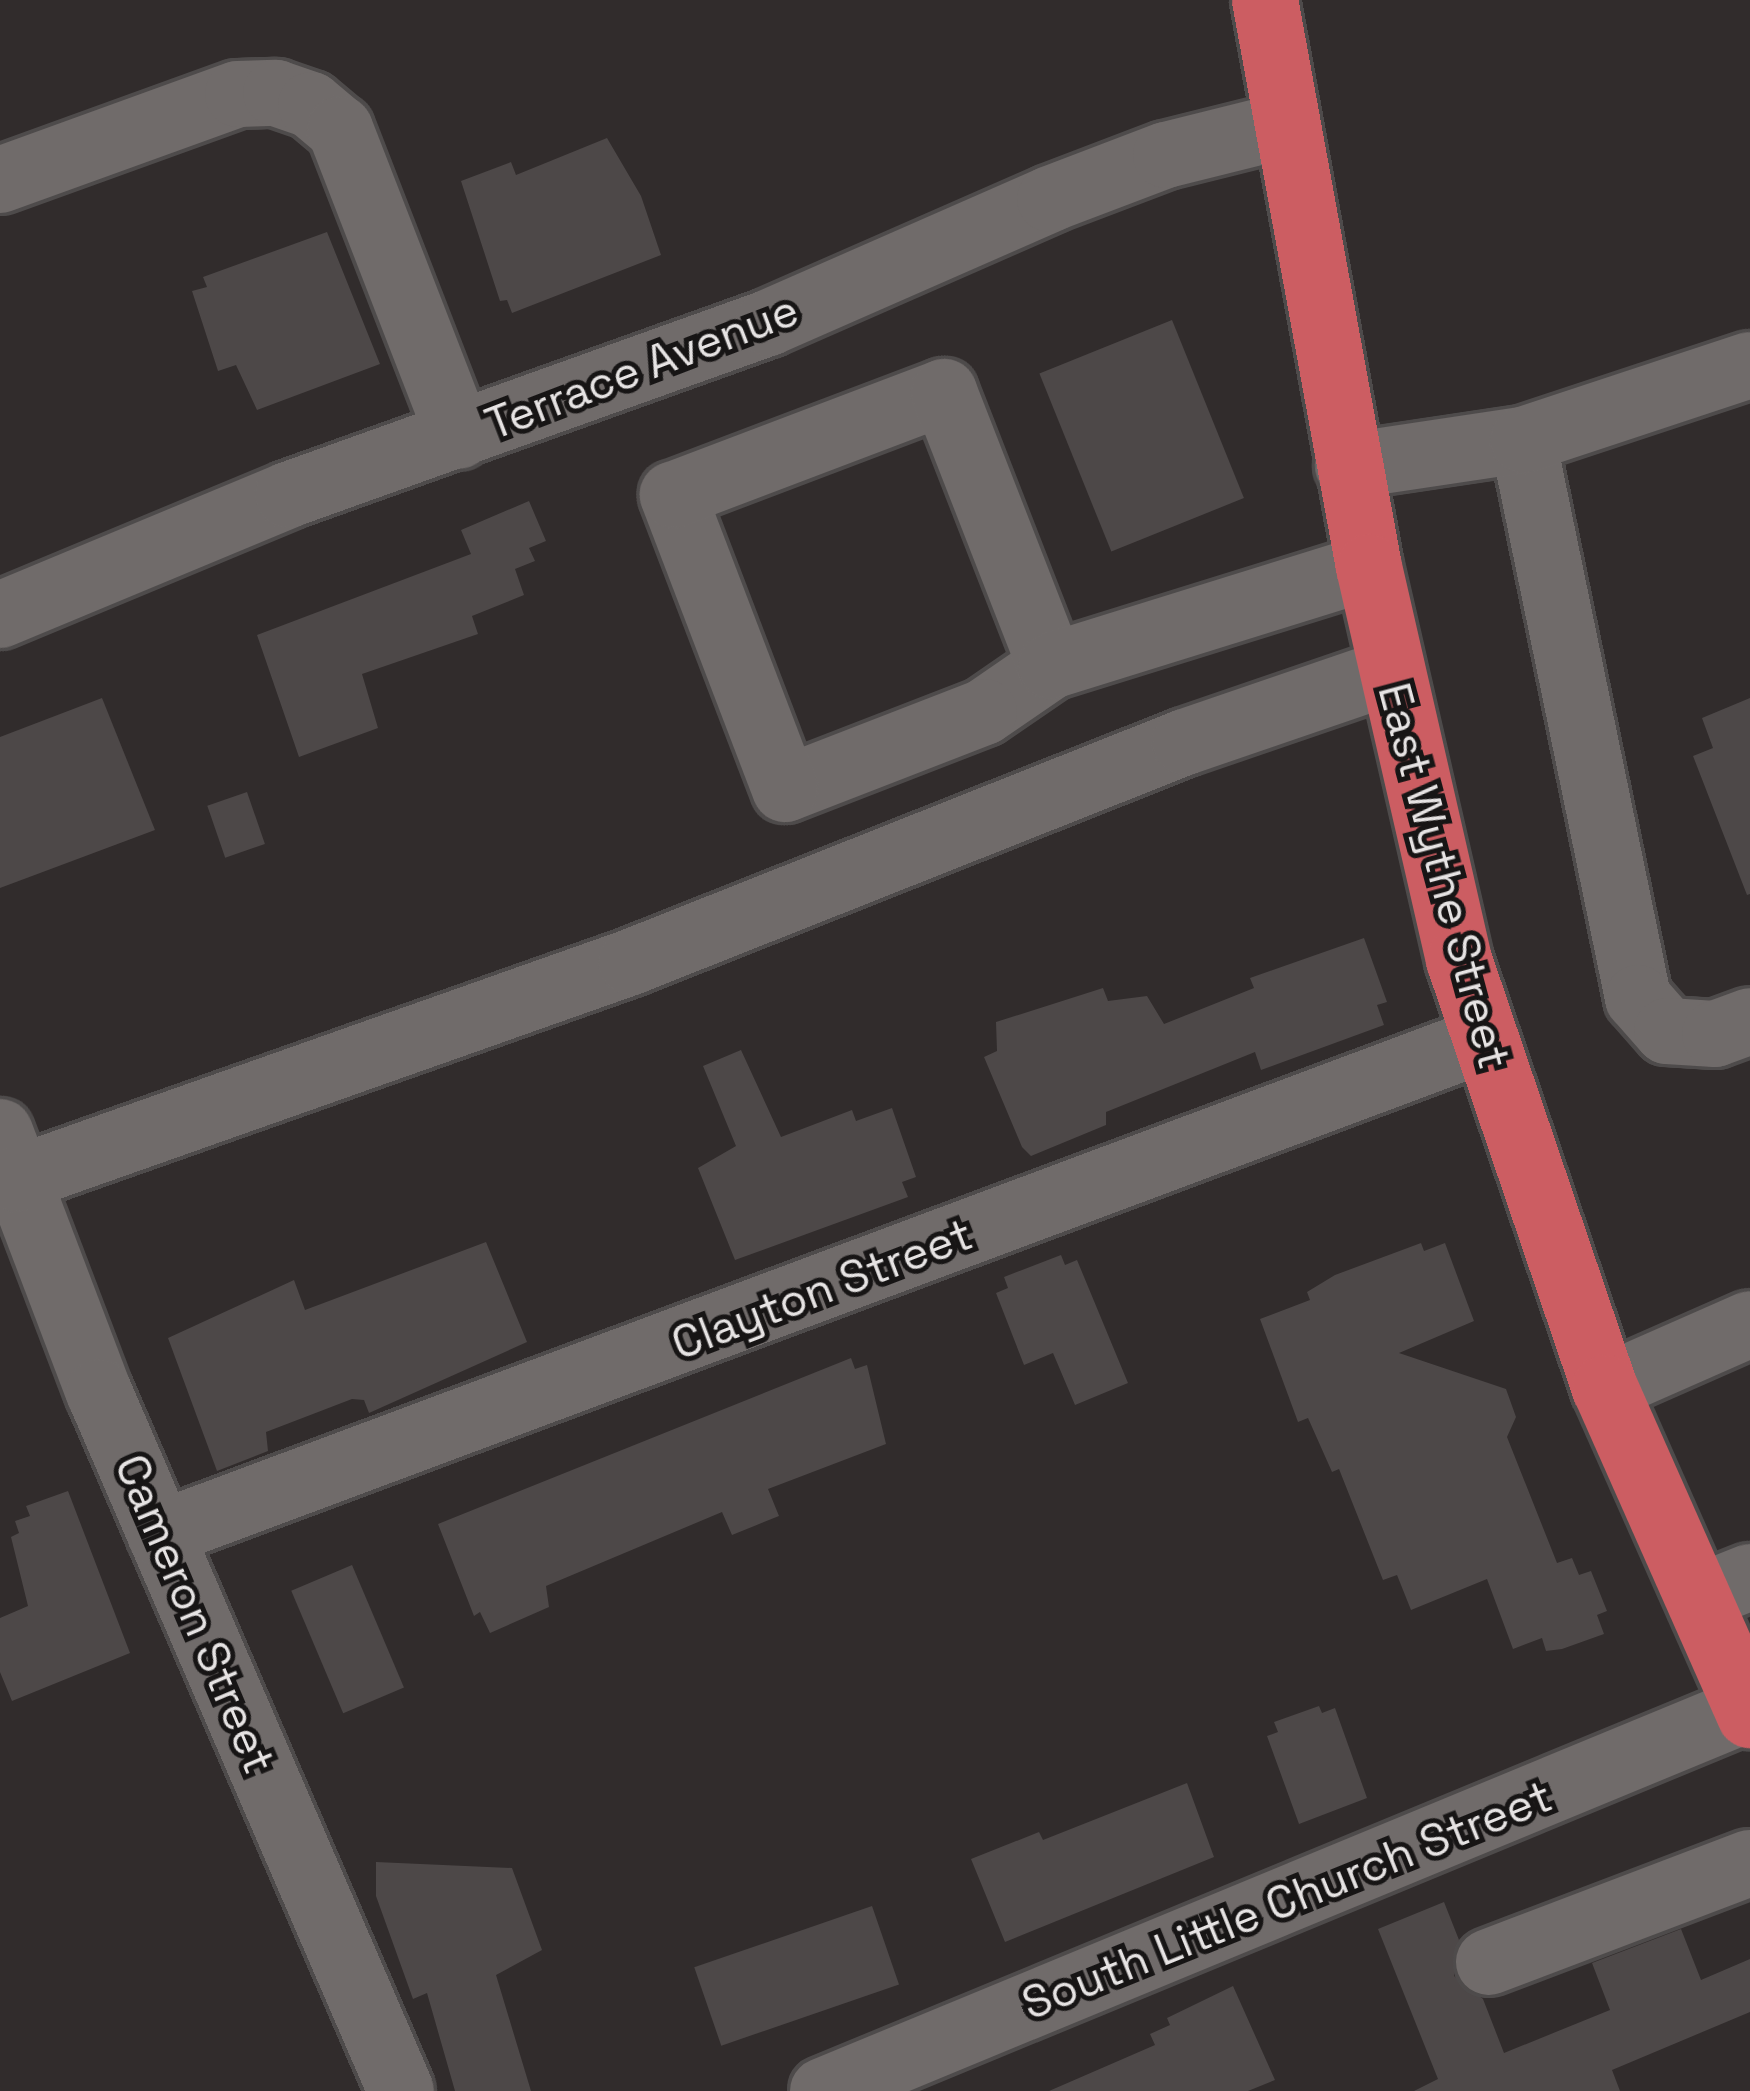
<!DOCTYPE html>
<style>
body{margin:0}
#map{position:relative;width:1750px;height:2091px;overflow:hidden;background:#312c2c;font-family:"Space Grotesk",sans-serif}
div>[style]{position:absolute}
.building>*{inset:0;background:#4d4848;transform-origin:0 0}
.roads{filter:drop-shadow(3px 0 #4e4b4b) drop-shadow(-3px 0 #4e4b4b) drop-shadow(0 3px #4e4b4b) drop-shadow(0 -3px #4e4b4b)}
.minor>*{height:66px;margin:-33px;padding:0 33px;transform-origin:33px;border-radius:33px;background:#706b6a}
.highway>*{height:66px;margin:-33px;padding:0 33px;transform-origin:33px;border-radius:33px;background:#cc5d62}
span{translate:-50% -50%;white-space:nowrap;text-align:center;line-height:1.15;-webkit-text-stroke:10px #171515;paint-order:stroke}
.street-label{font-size:45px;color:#e6e3e3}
</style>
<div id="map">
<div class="building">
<i style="clip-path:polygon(607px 138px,641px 196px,661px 255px,512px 313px,507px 300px,500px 301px,461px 181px,511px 162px,516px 175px)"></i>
<i style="clip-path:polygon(327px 232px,380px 364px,257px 410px,236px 365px,218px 371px,192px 291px,207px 287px,203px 277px)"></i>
<i style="left:1172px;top:320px;width:192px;height:143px;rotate:68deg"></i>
<i style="clip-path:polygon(529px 501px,546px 541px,529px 548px,535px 561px,515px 569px,524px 595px,472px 616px,478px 634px,362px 674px,378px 728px,299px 757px,257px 635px,471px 554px,461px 530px)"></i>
<i style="clip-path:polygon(102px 698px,155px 830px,0 888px,0 737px)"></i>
<i style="clip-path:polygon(1750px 698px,1750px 894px,1747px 895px,1693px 756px,1713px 748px,1702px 718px)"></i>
<i style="left:247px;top:792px;width:55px;height:42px;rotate:71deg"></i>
<i style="clip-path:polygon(1364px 938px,1387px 1002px,1377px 1005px,1384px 1025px,1261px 1070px,1255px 1052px,1106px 1112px,1106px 1125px,1031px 1156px,1022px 1147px,984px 1057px,997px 1051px,996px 1022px,1103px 988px,1108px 1001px,1147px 996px,1164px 1024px,1254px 988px,1250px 978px)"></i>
<i style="clip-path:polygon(741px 1050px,781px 1137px,852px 1110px,856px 1121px,892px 1108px,916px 1177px,902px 1182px,908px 1197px,735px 1260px,698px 1168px,736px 1146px,703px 1066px)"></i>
<i style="clip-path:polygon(486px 1242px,527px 1342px,369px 1413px,364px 1400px,352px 1399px,266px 1432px,268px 1451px,217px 1471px,168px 1338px,294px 1280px,305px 1310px)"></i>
<i style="clip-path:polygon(1421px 1243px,1424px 1251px,1445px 1243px,1474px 1321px,1399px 1353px,1506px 1389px,1516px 1417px,1507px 1437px,1557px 1563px,1572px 1558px,1579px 1575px,1591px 1571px,1607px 1611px,1597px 1615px,1604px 1634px,1562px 1649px,1546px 1651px,1542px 1638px,1513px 1649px,1487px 1579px,1411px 1610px,1397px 1575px,1383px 1580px,1339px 1469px,1332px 1472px,1308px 1418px,1298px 1422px,1260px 1319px,1310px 1300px,1307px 1292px,1335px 1275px)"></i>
<i style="clip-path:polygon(1061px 1255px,1065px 1265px,1077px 1260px,1128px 1383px,1075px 1405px,1053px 1353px,1024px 1365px,996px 1293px,1008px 1288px,1004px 1277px)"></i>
<i style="clip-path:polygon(851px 1358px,855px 1369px,867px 1365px,886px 1444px,768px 1489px,779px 1516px,732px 1535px,722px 1512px,546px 1586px,549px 1607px,490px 1633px,480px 1612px,474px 1616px,438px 1524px)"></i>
<i style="clip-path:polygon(68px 1491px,130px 1653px,12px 1701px,0 1672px,0 1618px,28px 1606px,11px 1537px,19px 1533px,15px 1521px,30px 1516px,26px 1506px)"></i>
<i style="left:352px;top:1565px;width:133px;height:66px;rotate:67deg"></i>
<i style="clip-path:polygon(1319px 1706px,1322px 1713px,1335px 1708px,1367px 1798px,1299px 1824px,1267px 1736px,1278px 1732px,1274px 1722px)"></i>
<i style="clip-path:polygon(1187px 1783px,1214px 1857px,1005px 1942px,971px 1859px,1039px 1832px,1043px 1840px)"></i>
<i style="clip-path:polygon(376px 1862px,512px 1868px,542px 1950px,496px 1975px,531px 2091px,455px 2091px,427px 1993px,413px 1999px,376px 1896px)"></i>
<i style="clip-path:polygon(1444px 1902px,1459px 1940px,1454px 1976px,1483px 1999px,1504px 2053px,1610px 2010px,1592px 1963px,1681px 1929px,1701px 1980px,1750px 1959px,1750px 2012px,1612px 2070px,1620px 2091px,1414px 2091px,1438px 2079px,1378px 1929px)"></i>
<i style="left:872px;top:1906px;width:83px;height:188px;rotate:71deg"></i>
<i style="clip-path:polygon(1233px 1986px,1275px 2080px,1248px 2091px,1049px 2091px,1155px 2045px,1150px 2034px,1170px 2025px,1167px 2018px)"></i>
</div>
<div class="roads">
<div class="minor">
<i style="left:0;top:180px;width:253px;rotate:-19.9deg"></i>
<i style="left:238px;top:94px;width:38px;rotate:-2deg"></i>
<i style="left:276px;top:93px;width:37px;rotate:19deg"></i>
<i style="left:311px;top:105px;width:38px;rotate:40deg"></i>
<i style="left:340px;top:129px;width:329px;rotate:68.8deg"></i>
<i style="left:1523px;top:440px;width:570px;rotate:78.35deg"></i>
<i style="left:1638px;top:998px;width:44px;rotate:48.7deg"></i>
<i style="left:1667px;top:1031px;width:48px;rotate:3.6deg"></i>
<i style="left:1715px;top:1034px;width:37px;rotate:-20deg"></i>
<i style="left:1348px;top:466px;width:177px;rotate:-8.5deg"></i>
<i style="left:1523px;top:440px;width:239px;rotate:-18.3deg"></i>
<i style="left:0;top:615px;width:312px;rotate:-22.6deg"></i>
<i style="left:288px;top:495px;width:510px;rotate:-19.71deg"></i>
<i style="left:768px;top:323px;width:308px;rotate:-23.7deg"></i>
<i style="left:1050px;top:199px;width:124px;rotate:-20.8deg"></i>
<i style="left:1166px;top:155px;width:124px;rotate:-14deg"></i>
<i style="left:1051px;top:666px;width:81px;rotate:145.5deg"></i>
<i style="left:984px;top:712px;width:213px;rotate:158.8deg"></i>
<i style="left:785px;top:789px;width:315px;rotate:-110.9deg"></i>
<i style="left:673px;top:495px;width:290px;rotate:-20.8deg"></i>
<i style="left:944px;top:392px;width:294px;rotate:68.7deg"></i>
<i style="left:1051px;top:666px;width:333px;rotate:-17.3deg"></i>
<i style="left:0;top:1132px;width:278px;rotate:69.2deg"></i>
<i style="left:99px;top:1392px;width:761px;rotate:66.63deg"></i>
<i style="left:17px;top:1179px;width:651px;rotate:-19.46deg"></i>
<i style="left:631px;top:962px;width:596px;rotate:-21.66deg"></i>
<i style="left:1185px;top:742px;width:217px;rotate:-18.9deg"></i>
<i style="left:1605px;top:1388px;width:158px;rotate:-23.8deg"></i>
<i style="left:160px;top:1534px;width:1412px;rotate:-20.48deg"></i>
<i style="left:1700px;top:1597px;width:54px;rotate:-21.8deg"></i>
<i style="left:1489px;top:1962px;width:279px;rotate:-20.8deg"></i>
<i style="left:823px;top:2091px;width:1003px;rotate:-22.45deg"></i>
</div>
<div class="highway">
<i style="left:1265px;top:0;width:576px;rotate:79.61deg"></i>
<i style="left:1369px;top:567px;width:403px;rotate:77.1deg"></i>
<i style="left:1459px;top:960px;width:452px;rotate:71.2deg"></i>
<i style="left:1605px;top:1388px;width:358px;rotate:66.1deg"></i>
</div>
</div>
<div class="street-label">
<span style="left:642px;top:367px;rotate:-21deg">Terrace Avenue</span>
<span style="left:1444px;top:876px;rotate:75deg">East Wythe Street</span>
<span style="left:822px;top:1289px;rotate:-21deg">Clayton Street</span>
<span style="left:195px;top:1614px;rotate:67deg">Cameron Street</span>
<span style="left:1287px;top:1900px;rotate:-22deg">South Little Church Street</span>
</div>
</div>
